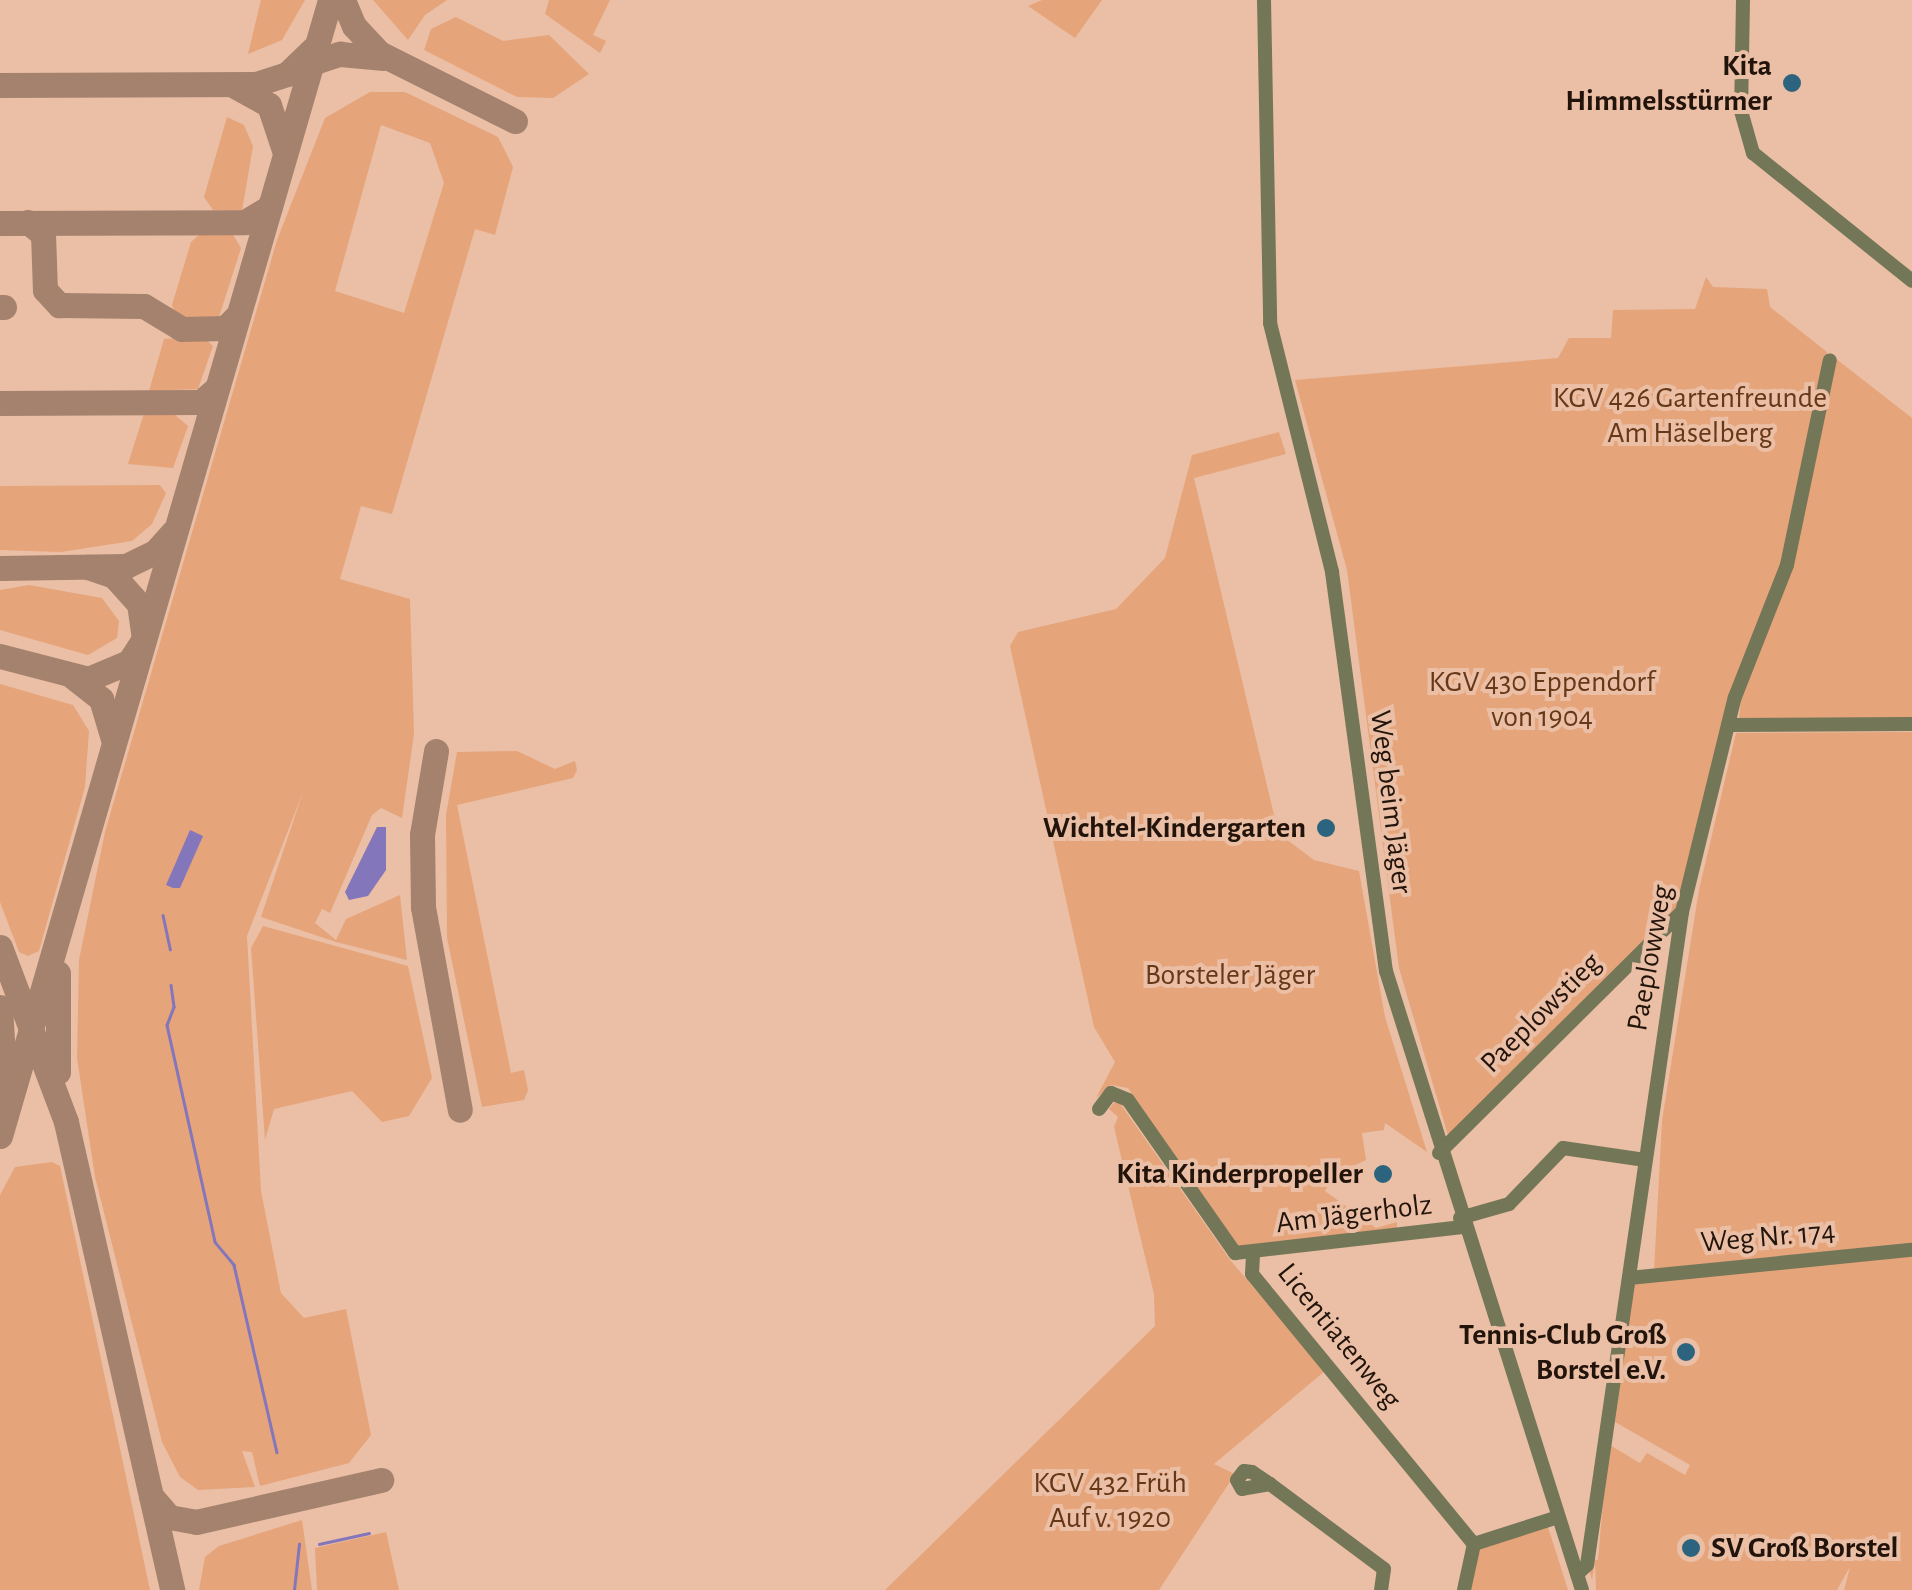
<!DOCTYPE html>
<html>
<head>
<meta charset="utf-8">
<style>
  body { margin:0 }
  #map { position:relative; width:1912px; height:1590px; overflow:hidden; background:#eabfa5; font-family:"Alegreya Sans",sans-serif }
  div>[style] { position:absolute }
  .green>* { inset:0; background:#e6a47b }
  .water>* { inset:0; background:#8476ba }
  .stream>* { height:2.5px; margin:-1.25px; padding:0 1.25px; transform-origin:1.25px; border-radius:1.25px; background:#8476ba }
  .taxiway>* { height:25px; margin:-12.5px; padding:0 12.5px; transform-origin:12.5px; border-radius:12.5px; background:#a4826e }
  .minor>* { height:14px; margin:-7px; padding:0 7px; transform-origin:7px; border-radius:7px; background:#737657 }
  .dots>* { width:28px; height:28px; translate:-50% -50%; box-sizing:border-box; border:5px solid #eabfa5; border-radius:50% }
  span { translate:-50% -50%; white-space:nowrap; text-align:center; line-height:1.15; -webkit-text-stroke:8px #eabfa5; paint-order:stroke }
  .poi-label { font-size:30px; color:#23140b; font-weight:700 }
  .right { translate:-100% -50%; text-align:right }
  .left { translate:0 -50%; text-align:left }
  .park-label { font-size:30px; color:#663818 }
  .street-label { font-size:30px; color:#23140b }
</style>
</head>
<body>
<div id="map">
  <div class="green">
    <div style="clip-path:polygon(261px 0,305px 0,282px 40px,248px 54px)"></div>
    <div style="clip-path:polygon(373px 0,447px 0,425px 15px,408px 40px)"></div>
    <div style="clip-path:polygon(549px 0,610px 0,593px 35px,606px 41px,600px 53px,545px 14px)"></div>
    <div style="clip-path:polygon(1042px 0,1102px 0,1075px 38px,1028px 6px)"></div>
    <div style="clip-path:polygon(456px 17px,503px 41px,549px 35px,589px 74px,553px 98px,517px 97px,424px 50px,431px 29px)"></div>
    <div style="clip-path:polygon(evenodd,370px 92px,405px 92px,498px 137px,513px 167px,495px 235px,475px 229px,392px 514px,361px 506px,340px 579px,410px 599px,414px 734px,402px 818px,381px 808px,372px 815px,330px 913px,322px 909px,315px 923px,336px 940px,346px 919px,400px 895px,407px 960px,336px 942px,261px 917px,303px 792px,247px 936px,261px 1191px,281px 1293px,304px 1318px,346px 1309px,371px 1435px,349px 1463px,260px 1486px,252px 1452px,242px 1451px,255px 1487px,198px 1490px,180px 1477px,162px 1442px,95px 1177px,77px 1058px,79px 960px,105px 832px,277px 240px,325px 118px,370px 92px,381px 125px,430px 143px,444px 183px,404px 313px,335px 291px,381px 125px)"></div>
    <div style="clip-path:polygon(227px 117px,244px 125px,253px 146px,242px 211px,213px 210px,204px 197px)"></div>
    <div style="clip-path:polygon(201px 233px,232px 233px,241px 248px,219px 317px,178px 320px,172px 305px,191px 242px)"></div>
    <div style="clip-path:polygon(1706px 277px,1713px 287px,1767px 289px,1770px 307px,1827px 352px,1784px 561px,1730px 695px,1677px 908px,1449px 1139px,1399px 968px,1347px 570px,1295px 380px,1558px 358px,1569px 338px,1611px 338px,1613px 310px,1695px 309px)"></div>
    <div style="clip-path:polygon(202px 336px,213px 346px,198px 389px,149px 391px,164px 339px)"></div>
    <div style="clip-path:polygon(1835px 358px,1912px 418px,1912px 718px,1739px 719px,1741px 698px,1783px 591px)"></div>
    <div style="clip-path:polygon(144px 413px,175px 415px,188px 426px,173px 468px,128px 464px)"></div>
    <div style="clip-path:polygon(1279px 432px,1286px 454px,1194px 478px,1274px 815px,1286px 839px,1314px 860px,1359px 871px,1385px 1017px,1427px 1152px,1385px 1123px,1384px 1130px,1362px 1133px,1366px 1160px,1333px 1176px,1325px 1191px,1376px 1228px,1397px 1222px,1397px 1231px,1238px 1253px,1128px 1088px,1111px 1085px,1096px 1098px,1115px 1062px,1094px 1027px,1010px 646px,1018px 632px,1116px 609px,1165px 558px,1192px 455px)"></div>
    <div style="clip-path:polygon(160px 485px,166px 493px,152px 524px,132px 541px,61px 552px,0 550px,0 486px)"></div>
    <div style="clip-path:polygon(29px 585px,102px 598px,119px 621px,117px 638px,88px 655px,0 630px,0 590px)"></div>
    <div style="clip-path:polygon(0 684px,73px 705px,89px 731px,85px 787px,39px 951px,28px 956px,19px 952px,0 902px)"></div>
    <div style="clip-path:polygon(1912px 732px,1912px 1245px,1654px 1271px,1662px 1121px,1699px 890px,1736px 733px)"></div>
    <div style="clip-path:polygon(517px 751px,555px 769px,575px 761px,577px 770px,573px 778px,457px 805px,511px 1073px,524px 1070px,528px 1090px,524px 1100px,482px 1107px,447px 938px,446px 815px,457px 752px)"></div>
    <div style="clip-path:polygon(263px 926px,408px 966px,432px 1078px,409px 1116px,382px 1122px,352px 1091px,274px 1109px,265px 1140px,251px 948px)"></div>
    <div style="clip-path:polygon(1117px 1099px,1231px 1261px,1325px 1371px,1214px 1464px,1235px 1474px,1159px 1590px,885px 1590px,1155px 1326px,1154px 1294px,1114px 1127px,1118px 1117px,1109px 1109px)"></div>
    <div style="clip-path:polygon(52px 1162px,60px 1166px,150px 1590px,0 1590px,0 1195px,15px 1167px)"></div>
    <div style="clip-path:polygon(1912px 1254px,1912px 1590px,1844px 1590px,1850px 1567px,1837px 1590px,1596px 1590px,1595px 1563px,1592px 1580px,1589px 1569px,1591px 1559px,1598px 1560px,1608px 1444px,1640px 1463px,1647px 1453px,1685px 1475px,1690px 1465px,1615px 1422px,1634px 1282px)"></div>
    <div style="clip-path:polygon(302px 1520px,312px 1590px,199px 1590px,205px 1557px,219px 1546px)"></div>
    <div style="clip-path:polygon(1548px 1527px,1568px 1590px,1471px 1590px,1478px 1548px)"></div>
    <div style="clip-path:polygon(386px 1532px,399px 1590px,317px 1590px,315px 1548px)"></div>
  </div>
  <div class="water">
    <div style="clip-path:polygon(377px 827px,386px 827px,386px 870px,368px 896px,349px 900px,345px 892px)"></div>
    <div style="clip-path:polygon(190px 830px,203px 836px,180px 888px,173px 888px,166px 885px)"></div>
  </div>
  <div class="stream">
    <div style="left:163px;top:915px;width:35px;rotate:78deg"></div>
    <div style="left:171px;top:985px;width:22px;rotate:82deg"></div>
    <div style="left:174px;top:1007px;width:19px;rotate:111deg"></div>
    <div style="left:167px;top:1025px;width:222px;rotate:77.5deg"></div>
    <div style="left:215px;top:1242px;width:30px;rotate:50deg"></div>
    <div style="left:234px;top:1265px;width:192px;rotate:77.1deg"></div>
    <div style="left:319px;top:1544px;width:51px;rotate:-12.4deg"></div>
    <div style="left:294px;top:1590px;width:46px;rotate:-83.8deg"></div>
  </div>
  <div class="taxiway">
    <div style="left:343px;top:0;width:28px;rotate:67deg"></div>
    <div style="left:354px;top:26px;width:37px;rotate:47deg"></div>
    <div style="left:379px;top:53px;width:152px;rotate:26.6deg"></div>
    <div style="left:302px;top:66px;width:40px;rotate:-18deg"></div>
    <div style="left:340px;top:54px;width:44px;rotate:5.2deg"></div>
    <div style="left:0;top:85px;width:256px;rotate:-0.2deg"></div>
    <div style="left:256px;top:84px;width:33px;rotate:-18deg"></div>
    <div style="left:287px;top:74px;width:36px;rotate:-44deg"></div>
    <div style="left:233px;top:85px;width:41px;rotate:29.1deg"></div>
    <div style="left:269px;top:105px;width:47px;rotate:71.6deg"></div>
    <div style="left:28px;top:222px;width:19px;rotate:39deg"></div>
    <div style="left:43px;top:234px;width:56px;rotate:88deg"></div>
    <div style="left:45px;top:290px;width:21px;rotate:47deg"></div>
    <div style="left:59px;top:305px;width:85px;rotate:0.7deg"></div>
    <div style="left:144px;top:306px;width:44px;rotate:31.2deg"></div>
    <div style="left:182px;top:329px;width:43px;rotate:-1.3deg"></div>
    <div style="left:225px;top:328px;width:18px;rotate:-45deg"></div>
    <div style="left:0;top:223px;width:245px;rotate:-0.2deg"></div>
    <div style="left:245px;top:222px;width:29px;rotate:-31deg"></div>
    <div style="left:0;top:307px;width:4px"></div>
    <div style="left:0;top:403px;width:201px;rotate:-0.3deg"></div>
    <div style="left:201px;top:402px;width:21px;rotate:-41deg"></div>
    <div style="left:0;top:568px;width:126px;rotate:-0.9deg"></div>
    <div style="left:126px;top:566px;width:32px;rotate:-26deg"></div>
    <div style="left:155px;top:552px;width:27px;rotate:-48deg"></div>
    <div style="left:0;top:656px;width:91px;rotate:14.6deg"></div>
    <div style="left:88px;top:679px;width:44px;rotate:-22.5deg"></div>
    <div style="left:129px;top:662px;width:27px;rotate:-57deg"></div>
    <div style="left:144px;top:639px;width:35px;rotate:-98deg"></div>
    <div style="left:139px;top:604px;width:38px;rotate:-132deg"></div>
    <div style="left:114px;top:576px;width:28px;rotate:-161deg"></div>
    <div style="left:73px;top:677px;width:36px;rotate:38deg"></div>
    <div style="left:101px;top:699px;width:42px;rotate:73.3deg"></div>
    <div style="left:436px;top:751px;width:85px;rotate:99.5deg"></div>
    <div style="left:422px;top:835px;width:72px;rotate:89.2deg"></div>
    <div style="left:423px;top:907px;width:206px;rotate:79.7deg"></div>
    <div style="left:0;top:947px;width:187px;rotate:69.3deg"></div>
    <div style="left:66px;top:1122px;width:480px;rotate:77.2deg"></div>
    <div style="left:58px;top:973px;width:99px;rotate:90deg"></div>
    <div style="left:0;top:1007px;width:82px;rotate:86.5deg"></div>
    <div style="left:0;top:1136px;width:1183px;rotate:-73.8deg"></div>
    <div style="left:151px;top:1496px;width:28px;rotate:49deg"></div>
    <div style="left:169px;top:1517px;width:27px;rotate:10deg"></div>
    <div style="left:196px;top:1522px;width:190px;rotate:-12.8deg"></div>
  </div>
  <div class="minor">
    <div style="left:1264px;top:0;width:323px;rotate:88.9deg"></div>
    <div style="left:1270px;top:323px;width:257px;rotate:76deg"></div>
    <div style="left:1332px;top:572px;width:403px;rotate:82.3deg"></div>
    <div style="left:1386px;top:971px;width:649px;rotate:72.43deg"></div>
    <div style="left:1743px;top:0;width:111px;rotate:91deg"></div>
    <div style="left:1741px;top:111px;width:44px;rotate:74.1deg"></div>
    <div style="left:1753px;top:153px;width:204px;rotate:38.8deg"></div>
    <div style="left:1728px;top:725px;width:184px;rotate:-0.3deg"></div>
    <div style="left:1099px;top:1109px;width:20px;rotate:-53deg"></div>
    <div style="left:1111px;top:1093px;width:18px;rotate:22deg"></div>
    <div style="left:1128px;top:1100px;width:187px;rotate:55deg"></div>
    <div style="left:1235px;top:1253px;width:229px;rotate:-6.5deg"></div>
    <div style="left:1439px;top:1153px;width:342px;rotate:-44.8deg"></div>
    <div style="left:1460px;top:1218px;width:51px;rotate:-15.9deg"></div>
    <div style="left:1509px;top:1204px;width:78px;rotate:-46deg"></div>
    <div style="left:1563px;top:1148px;width:83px;rotate:8.3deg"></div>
    <div style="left:1253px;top:1255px;width:19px;rotate:93deg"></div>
    <div style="left:1252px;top:1274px;width:350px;rotate:50.6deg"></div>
    <div style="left:1629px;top:1278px;width:284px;rotate:-5.7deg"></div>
    <div style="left:1244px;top:1471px;width:8px;rotate:7deg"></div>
    <div style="left:1252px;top:1472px;width:22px;rotate:34deg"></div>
    <div style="left:1270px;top:1484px;width:28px;rotate:170deg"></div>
    <div style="left:1242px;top:1489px;width:10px;rotate:-119deg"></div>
    <div style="left:1237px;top:1480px;width:11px;rotate:-52deg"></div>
    <div style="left:1270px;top:1484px;width:142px;rotate:36.7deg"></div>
    <div style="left:1384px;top:1569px;width:21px;rotate:98deg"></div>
    <div style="left:1577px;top:1574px;width:13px;rotate:-42deg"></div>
    <div style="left:1587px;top:1565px;width:660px;rotate:-81.72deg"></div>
    <div style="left:1682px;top:912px;width:221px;rotate:-76.2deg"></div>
    <div style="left:1735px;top:697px;width:142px;rotate:-68.5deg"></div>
    <div style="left:1787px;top:565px;width:209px;rotate:-78.2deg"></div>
    <div style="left:1464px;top:1590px;width:47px;rotate:-77.7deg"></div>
    <div style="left:1474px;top:1544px;width:88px;rotate:-17.8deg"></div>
  </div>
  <div class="dots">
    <div style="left:1792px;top:83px;background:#2c637e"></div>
    <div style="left:1326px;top:828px;background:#2c637e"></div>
    <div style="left:1383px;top:1174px;background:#2c637e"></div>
    <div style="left:1686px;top:1352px;background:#2c637e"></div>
    <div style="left:1691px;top:1548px;background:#2c637e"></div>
  </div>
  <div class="poi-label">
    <span class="right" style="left:1772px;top:83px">Kita<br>Himmelsstürmer</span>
    <span class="right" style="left:1306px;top:828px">Wichtel-Kindergarten</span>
    <span class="right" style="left:1363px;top:1174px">Kita Kinderpropeller</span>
    <span class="right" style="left:1666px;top:1352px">Tennis-Club Groß<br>Borstel e.V.</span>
    <span class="left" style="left:1711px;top:1548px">SV Groß Borstel</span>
  </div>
  <div class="park-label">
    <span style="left:1690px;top:415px">KGV 426 Gartenfreunde<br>Am Häselberg</span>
    <span style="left:1542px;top:699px">KGV 430 Eppendorf<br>von 1904</span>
    <span style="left:1230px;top:975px">Borsteler Jäger</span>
    <span style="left:1110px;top:1500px">KGV 432 Früh<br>Auf v. 1920</span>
  </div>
  <div class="street-label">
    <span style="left:1391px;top:802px;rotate:83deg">Weg beim Jäger</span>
    <span style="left:1650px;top:958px;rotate:-80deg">Paeplowweg</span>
    <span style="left:1541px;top:1013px;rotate:-45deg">Paeplowstieg</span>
    <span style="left:1354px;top:1214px;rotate:-7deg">Am Jägerholz</span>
    <span style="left:1768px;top:1237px;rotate:-5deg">Weg Nr. 174</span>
    <span style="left:1339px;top:1336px;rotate:51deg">Licentiatenweg</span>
  </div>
</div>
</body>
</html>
